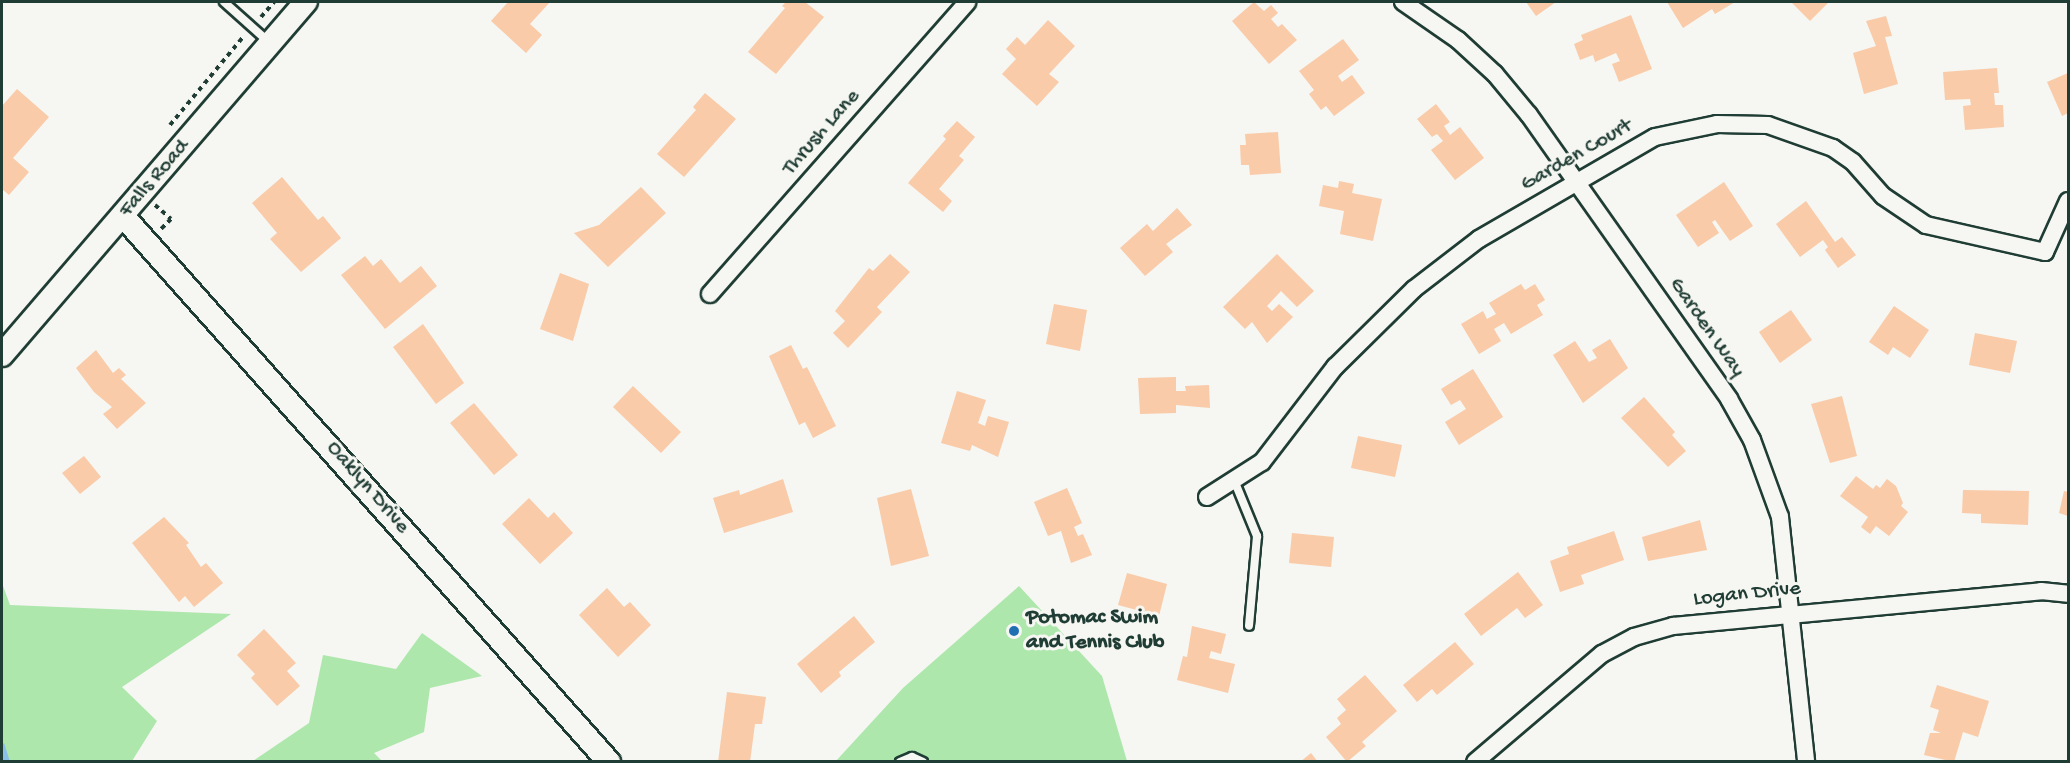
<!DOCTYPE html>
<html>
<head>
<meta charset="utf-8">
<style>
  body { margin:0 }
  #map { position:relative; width:2070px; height:763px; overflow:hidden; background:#f6f6f2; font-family:"Gochi Hand",sans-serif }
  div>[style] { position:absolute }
  .green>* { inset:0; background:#ade7ac }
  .stream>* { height:6px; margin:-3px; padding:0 3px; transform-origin:3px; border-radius:3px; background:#8bc0e9 }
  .building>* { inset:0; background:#f9cba8 }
  .path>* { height:4px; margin-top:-2px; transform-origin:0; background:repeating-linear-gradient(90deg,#1f3d34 0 4.5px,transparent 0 9px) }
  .roads { filter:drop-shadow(2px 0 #1f3d34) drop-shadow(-2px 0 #1f3d34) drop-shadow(0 2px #1f3d34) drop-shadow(0 -2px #1f3d34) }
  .lane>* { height:8px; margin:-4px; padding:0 4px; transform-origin:4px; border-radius:4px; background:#f6f6f2 }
  .street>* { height:16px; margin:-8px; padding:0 8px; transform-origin:8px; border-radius:8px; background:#f6f6f2 }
  .secondary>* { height:22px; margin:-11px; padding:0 11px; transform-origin:11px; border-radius:11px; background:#f6f6f2 }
  .dots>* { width:16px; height:16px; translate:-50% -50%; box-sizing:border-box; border:3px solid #f6f6f2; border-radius:50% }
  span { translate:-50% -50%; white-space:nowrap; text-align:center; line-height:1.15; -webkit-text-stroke:6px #f6f6f2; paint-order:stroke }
  .street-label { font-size:22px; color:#1f3d34 }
  .poi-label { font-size:22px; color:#1f3d34; font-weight:700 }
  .left { translate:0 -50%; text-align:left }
  .frame { position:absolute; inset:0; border:3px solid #1f3d34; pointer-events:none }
</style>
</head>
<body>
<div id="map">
  <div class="green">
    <div style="clip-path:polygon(2px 583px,10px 605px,231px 614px,122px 687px,157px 721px,132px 761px,2px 761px)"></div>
    <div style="clip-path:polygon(1019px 586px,1102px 676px,1127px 761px,835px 762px,903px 688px)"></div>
    <div style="clip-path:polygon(422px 633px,482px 676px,430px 688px,424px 732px,374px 753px,382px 761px,253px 761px,309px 723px,323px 655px,396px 669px)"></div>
  </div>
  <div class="stream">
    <div style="left:2px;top:746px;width:17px;rotate:73deg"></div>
  </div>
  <div class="building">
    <div style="clip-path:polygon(508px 2px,550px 2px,530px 24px,542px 35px,526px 53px,491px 21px)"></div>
    <div style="clip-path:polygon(786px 2px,805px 2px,824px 17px,776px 74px,748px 52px,785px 8px,782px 6px)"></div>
    <div style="clip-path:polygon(1254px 2px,1264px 11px,1271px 5px,1278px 13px,1271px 19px,1278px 27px,1282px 24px,1297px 40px,1269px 64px,1232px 21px)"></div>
    <div style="clip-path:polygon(1526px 2px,1556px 2px,1536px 16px)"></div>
    <div style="clip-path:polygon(1667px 2px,1735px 2px,1715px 14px,1712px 9px,1683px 28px)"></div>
    <div style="clip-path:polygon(1791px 2px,1829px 2px,1810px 21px)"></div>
    <div style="clip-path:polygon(1631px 15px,1652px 69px,1619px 82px,1612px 64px,1620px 61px,1616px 53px,1595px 62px,1593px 55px,1580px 60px,1574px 44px,1583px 40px,1581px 35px)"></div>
    <div style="clip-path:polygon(1886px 16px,1892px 36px,1885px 37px,1898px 84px,1864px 94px,1853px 53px,1876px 46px,1866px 21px)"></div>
    <div style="clip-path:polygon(1048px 20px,1075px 46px,1049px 74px,1059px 82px,1037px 106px,1002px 74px,1016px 59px,1006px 49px,1017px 37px,1025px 45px)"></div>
    <div style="clip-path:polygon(1343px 39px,1359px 60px,1338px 76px,1342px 82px,1352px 75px,1365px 93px,1334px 116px,1326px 106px,1321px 110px,1309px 94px,1314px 90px,1299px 71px)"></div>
    <div style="clip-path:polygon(1997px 68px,1999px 93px,1994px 93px,1995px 105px,2003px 105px,2004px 127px,1965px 130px,1963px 106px,1971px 105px,1970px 99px,1945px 100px,1943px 72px)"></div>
    <div style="clip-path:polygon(2068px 73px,2068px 113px,2062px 116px,2047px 82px)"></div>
    <div style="clip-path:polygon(17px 89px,49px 117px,13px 158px,29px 172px,9px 195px,2px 189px,2px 106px)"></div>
    <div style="clip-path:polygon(705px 93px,736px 119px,684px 177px,657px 154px,696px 110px,693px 107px)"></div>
    <div style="clip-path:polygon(1436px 104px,1450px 122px,1444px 126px,1450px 135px,1460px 127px,1484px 158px,1455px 180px,1431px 150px,1443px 141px,1437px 134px,1432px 137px,1417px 119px)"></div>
    <div style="clip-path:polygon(957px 121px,975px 137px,959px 156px,964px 160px,939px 189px,952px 201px,943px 212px,908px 183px,946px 139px,943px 136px)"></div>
    <div style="clip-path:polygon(1278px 132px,1281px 173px,1250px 175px,1249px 165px,1241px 165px,1240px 145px,1246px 145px,1245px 134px)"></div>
    <div style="clip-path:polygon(282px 177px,318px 220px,323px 216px,341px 238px,301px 272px,270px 239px,277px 233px,252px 203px)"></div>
    <div style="clip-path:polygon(1339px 181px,1354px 184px,1352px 193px,1382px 199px,1373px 241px,1340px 234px,1344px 211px,1319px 206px,1323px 185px,1338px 188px)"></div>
    <div style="clip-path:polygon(1724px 182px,1753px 226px,1730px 241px,1715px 220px,1712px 222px,1719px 233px,1698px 247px,1676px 215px)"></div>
    <div style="clip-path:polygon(641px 187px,666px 213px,608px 267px,574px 233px,599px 225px)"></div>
    <div style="clip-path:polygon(1806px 201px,1835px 242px,1842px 237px,1856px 255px,1838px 268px,1825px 250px,1828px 247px,1823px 240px,1800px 257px,1776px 224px)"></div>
    <div style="clip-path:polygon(1177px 208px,1192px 225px,1166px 244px,1173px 252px,1145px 276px,1120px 248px,1147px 224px,1153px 231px)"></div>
    <div style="clip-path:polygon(890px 254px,910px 272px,877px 307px,882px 312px,848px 348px,833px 333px,845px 321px,835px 311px,869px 268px,873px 271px)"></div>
    <div style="clip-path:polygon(1277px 254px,1314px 291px,1297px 307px,1281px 291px,1267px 306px,1272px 311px,1279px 304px,1293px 317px,1267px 343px,1252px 322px,1245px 329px,1223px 307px)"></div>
    <div style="clip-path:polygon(365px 256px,373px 266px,381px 259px,400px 283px,421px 266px,437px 286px,385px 329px,341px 275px)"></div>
    <div style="clip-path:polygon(560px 273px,589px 284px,573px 341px,540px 329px)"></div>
    <div style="clip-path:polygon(1521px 284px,1525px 290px,1535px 284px,1545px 300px,1537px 305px,1543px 315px,1511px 334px,1504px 323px,1494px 329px,1501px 341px,1479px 354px,1461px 324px,1483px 311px,1487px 319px,1496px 314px,1489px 303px)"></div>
    <div style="clip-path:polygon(1054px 304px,1087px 310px,1080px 351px,1046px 344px)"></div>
    <div style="clip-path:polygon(1894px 306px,1929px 330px,1910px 358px,1893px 347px,1888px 355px,1869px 342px)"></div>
    <div style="clip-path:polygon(1791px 310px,1812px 340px,1780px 363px,1759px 332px)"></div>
    <div style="clip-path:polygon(423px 324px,464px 383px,436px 404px,393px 347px)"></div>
    <div style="clip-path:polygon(1975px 333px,2017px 341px,2010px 373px,1969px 365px)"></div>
    <div style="clip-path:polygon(1610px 339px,1628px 368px,1583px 403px,1553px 355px,1575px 341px,1589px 362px,1597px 358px,1592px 350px)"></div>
    <div style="clip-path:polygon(791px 345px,803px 369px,807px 367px,836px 426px,813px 438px,805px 422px,799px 425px,769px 356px)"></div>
    <div style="clip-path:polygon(96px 350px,113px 373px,119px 368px,126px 375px,121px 379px,146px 403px,117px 429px,103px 414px,112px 407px,94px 392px,76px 368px)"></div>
    <div style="clip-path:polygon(1473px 369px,1503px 417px,1459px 445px,1445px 422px,1466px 409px,1460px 400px,1451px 405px,1441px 389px)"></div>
    <div style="clip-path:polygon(1176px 377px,1176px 391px,1186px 391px,1185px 386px,1209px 385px,1210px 408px,1176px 405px,1176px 413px,1140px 414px,1138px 378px)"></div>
    <div style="clip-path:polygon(633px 386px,681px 432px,661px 453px,613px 407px)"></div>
    <div style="clip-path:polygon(957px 391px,986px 400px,978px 423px,985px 426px,988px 416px,1009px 422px,998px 457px,972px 445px,970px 451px,941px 443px)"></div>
    <div style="clip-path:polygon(1842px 396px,1857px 456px,1830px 463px,1811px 404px)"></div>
    <div style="clip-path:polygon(1644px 397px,1675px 432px,1672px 435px,1686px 451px,1668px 467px,1621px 418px)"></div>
    <div style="clip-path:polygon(474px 403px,518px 455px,494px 475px,450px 423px)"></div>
    <div style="clip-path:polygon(1358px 436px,1402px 445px,1395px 477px,1351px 468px)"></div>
    <div style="clip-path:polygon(84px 456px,101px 477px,80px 494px,62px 473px)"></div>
    <div style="clip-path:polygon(1856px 476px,1873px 489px,1876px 485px,1880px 488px,1887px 479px,1896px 486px,1903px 503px,1901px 506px,1908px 512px,1889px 536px,1876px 526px,1870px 534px,1861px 527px,1868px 517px,1840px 496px)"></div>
    <div style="clip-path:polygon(783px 479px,793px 512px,724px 533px,713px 498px,739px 490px,740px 495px)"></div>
    <div style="clip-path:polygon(1067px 488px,1082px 523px,1074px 527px,1078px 536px,1083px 534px,1092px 555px,1071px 563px,1061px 531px,1048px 536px,1034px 502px)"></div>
    <div style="clip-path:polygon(911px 489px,929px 556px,891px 566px,877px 498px)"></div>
    <div style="clip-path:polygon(1963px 490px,2029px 491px,2028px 525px,1981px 523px,1981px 514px,1962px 513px)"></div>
    <div style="clip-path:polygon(2064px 491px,2068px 492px,2068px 516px,2059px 513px)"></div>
    <div style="clip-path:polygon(529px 498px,548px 518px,554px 512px,573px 533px,540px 564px,502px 524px)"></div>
    <div style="clip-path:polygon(164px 517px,189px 543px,186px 545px,201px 567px,206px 563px,223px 583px,194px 607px,185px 596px,179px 602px,132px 543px)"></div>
    <div style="clip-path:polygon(1700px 520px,1707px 550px,1648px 561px,1642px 537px)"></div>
    <div style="clip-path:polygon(1614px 531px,1624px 560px,1581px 575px,1584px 584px,1560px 592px,1550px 561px,1569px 554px,1567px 547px)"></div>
    <div style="clip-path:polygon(1292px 533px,1334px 537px,1331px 567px,1289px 563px)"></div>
    <div style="clip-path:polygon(1518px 572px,1543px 605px,1525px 618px,1517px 608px,1481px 636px,1464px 614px)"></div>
    <div style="clip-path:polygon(1127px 573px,1167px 584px,1159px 616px,1118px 605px)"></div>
    <div style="clip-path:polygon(607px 588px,624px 607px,630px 602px,651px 625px,618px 657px,579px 615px)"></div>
    <div style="clip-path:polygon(854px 616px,875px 642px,839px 672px,841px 676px,821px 693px,797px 664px)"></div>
    <div style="clip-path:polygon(1192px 626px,1226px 634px,1221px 654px,1211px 651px,1209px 658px,1235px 664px,1228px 693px,1177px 680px,1183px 656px,1187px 657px)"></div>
    <div style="clip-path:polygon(264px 629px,296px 663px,287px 671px,300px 686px,277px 706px,251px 678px,255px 674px,237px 655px)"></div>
    <div style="clip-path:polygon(1455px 642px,1474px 664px,1437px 695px,1432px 689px,1417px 702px,1403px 685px)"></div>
    <div style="clip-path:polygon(1365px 675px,1397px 711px,1362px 742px,1366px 746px,1347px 762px,1326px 737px,1341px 724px,1337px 718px,1346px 710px,1337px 699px)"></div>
    <div style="clip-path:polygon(1937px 685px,1989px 701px,1978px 737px,1963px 732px,1954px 762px,1924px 755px,1930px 733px,1941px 733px,1933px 730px,1939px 710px,1930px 707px)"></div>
    <div style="clip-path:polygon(727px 692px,766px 697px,762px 724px,755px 724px,750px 762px,718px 762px)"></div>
    <div style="clip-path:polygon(1311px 753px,1318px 762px,1300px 762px)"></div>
  </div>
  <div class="path">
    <div style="left:261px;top:17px;width:20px;rotate:-49deg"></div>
    <div style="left:170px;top:125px;width:116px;rotate:-50.3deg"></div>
    <div style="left:155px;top:205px;width:21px;rotate:41deg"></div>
    <div style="left:171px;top:219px;width:14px;rotate:135deg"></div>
  </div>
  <div class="roads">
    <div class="lane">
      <div style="left:224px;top:2px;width:62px;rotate:41.7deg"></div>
      <div style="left:1234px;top:480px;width:61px;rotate:67.7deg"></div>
      <div style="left:1257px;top:536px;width:90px;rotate:95.1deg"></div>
      <div style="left:900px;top:762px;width:13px;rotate:-23deg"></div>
      <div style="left:912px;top:757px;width:12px;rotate:24deg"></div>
    </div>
    <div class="street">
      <div style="left:1403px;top:2px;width:67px;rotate:34.6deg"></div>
      <div style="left:1458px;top:40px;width:50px;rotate:42.6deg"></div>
      <div style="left:1495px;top:74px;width:53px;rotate:50.3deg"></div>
      <div style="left:1529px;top:115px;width:347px;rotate:54.8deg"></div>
      <div style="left:1729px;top:399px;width:47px;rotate:60.7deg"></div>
      <div style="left:1752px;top:440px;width:82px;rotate:70deg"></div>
      <div style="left:1780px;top:517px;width:246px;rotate:83.9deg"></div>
      <div style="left:710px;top:294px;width:389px;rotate:-48.6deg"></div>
      <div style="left:1207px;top:497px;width:65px;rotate:-32.5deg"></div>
      <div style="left:1262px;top:462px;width:120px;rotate:-52.5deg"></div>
      <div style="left:1335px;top:367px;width:111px;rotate:-44.6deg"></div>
      <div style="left:1414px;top:289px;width:82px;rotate:-37.6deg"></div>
      <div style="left:1479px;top:239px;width:203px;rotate:-30.1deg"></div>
      <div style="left:1655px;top:137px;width:63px;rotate:-11.8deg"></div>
      <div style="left:1717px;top:124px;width:51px;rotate:1.1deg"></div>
      <div style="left:1768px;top:125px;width:69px;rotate:19.5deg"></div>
      <div style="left:1833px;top:148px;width:24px;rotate:35deg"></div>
      <div style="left:1853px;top:162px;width:45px;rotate:48.6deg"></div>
      <div style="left:1883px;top:196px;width:52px;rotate:34deg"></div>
      <div style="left:1926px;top:225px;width:122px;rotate:12.8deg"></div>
      <div style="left:2045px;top:252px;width:56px;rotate:-65.7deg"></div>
      <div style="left:1475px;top:762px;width:167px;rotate:-40.4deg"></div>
      <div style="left:1602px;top:654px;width:36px;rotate:-28deg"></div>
      <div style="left:1634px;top:637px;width:41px;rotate:-15.8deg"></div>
      <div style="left:1673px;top:626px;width:370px;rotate:-5.4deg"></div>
      <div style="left:2041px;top:591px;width:27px;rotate:6deg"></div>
    </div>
    <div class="secondary">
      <div style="left:123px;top:216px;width:731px;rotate:48.33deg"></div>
      <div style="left:2px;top:355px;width:466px;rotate:-49.3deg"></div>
    </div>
  </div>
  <div class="dots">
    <div style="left:1014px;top:631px;background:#1f6fb2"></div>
  </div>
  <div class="street-label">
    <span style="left:822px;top:133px;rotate:-49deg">Thrush Lane</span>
    <span style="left:1577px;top:156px;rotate:-30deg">Garden Court</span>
    <span style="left:155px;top:179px;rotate:-49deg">Falls Road</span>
    <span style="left:1706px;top:328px;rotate:55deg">Garden Way</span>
    <span style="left:367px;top:488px;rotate:49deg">Oaklyn Drive</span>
    <span style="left:1747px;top:595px;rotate:-6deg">Logan Drive</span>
  </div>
  <div class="poi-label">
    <span class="left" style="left:1026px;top:631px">Potomac Swim<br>and Tennis Club</span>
  </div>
  <div class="frame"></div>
</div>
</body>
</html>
